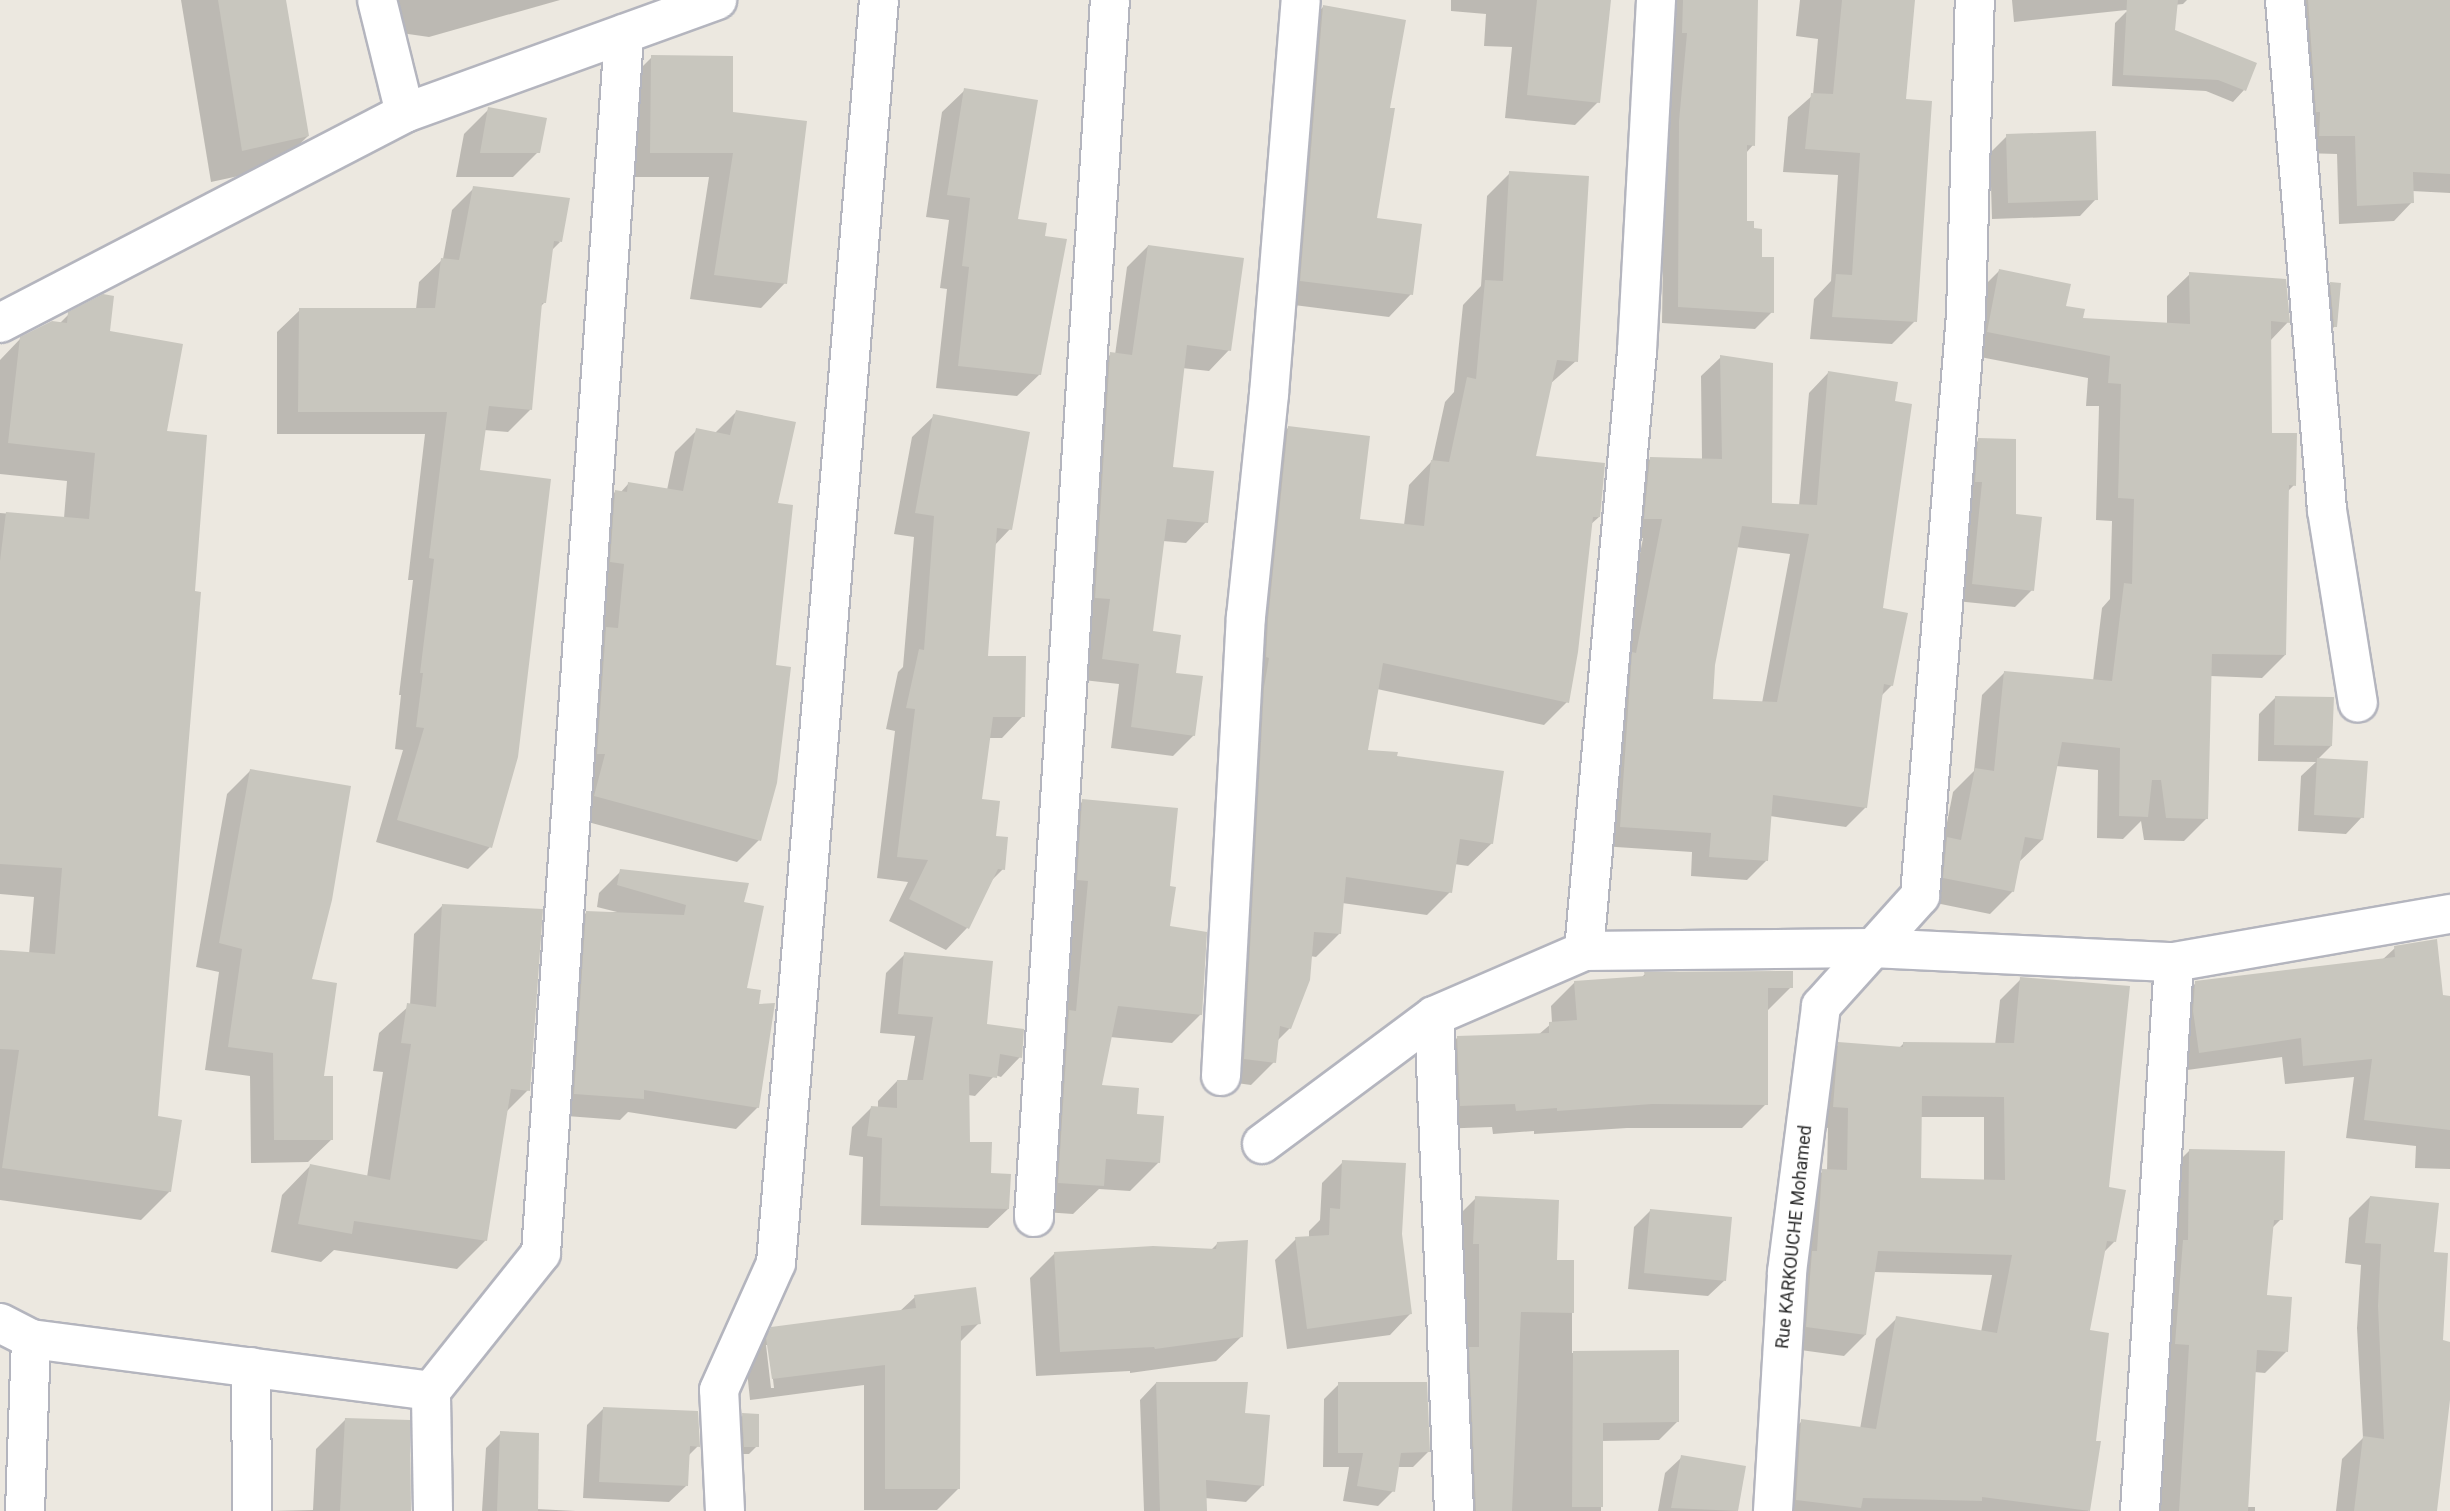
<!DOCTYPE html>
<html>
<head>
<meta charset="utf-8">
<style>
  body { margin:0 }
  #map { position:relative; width:2450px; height:1511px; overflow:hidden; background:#ece8e0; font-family:Roboto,sans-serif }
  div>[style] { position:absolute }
  .shadow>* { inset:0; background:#0003 }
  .building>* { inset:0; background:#c8c6be }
  .roads { filter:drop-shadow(2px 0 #b4b5be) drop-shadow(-2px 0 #b4b5be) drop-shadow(0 2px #b4b5be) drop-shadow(0 -2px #b4b5be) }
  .minor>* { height:38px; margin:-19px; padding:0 19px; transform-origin:19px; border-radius:19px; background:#fff }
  span { translate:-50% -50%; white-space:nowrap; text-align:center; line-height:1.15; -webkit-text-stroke:6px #fff; paint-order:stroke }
  .street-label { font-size:18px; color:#2c2c2c }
</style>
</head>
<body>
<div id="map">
  <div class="shadow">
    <div style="clip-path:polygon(181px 0,284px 0,308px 136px,275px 168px,211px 182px)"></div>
    <div style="clip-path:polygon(378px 0,560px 0,429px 37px,401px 33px)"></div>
    <div style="clip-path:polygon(1451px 0,1609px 0,1598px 102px,1575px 125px,1505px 118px,1512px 47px,1484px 46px,1486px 14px,1451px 11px)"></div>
    <div style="clip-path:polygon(1667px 0,1756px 0,1753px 145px,1746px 153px,1746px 223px,1760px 259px,1772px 312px,1755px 329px,1662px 323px)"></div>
    <div style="clip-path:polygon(1800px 0,1913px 0,1904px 101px,1915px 321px,1892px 344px,1810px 339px,1814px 299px,1831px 281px,1838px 175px,1783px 172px,1788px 117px,1813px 95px,1818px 39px,1796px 36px)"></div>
    <div style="clip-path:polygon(2012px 0,2187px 0,2183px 4px,2014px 22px)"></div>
    <div style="clip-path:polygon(2291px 0,2450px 0,2450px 193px,2412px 191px,2412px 202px,2394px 221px,2339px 224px,2337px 154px,2302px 153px)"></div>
    <div style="clip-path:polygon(1323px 7px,1388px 109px,1375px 219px,1411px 294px,1389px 317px,1278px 303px,1301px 30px)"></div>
    <div style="clip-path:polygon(2126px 12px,2254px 64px,2244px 90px,2233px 102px,2206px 91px,2112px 86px,2115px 23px)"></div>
    <div style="clip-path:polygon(652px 57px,731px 113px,785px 283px,761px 308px,690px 299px,709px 177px,626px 177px,627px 82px)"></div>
    <div style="clip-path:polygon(965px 90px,1016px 220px,1040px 374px,1017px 396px,936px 388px,947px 289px,940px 288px,949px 220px,926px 217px,942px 112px)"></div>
    <div style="clip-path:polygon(489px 109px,538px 152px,513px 177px,456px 177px,464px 134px)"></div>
    <div style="clip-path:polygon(2007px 136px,2096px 199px,2080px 216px,1992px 219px,1990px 153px)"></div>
    <div style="clip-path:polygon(1510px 173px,1576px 361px,1550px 384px,1534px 458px,1599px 517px,1590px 525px,1567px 702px,1544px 725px,1377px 689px,1366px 752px,1396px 758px,1492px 843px,1468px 866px,1454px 864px,1450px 892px,1427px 915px,1342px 903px,1340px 933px,1316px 957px,1310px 956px,1290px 1028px,1277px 1041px,1274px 1062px,1251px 1085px,1222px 1081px,1265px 451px,1288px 428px,1358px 521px,1404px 525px,1409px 485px,1432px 461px,1445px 402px,1454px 392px,1463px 305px,1481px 286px,1487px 196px)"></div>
    <div style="clip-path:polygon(474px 188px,560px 242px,551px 251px,545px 302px,540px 307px,530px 410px,508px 432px,484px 430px,478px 472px,490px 847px,468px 869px,376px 842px,403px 750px,395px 749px,401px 695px,399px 695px,413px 580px,408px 580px,425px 434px,277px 434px,277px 332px,300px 310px,416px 309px,419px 282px,443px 259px,452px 210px)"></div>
    <div style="clip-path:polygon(1148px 246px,1229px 350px,1209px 371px,1182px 368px,1171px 469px,1206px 522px,1186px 543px,1163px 541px,1152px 633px,1174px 675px,1194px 735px,1173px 756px,1111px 748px,1119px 684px,1083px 680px,1090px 375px,1111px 354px,1115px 355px,1127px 267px)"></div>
    <div style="clip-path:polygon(1999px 271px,2081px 320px,2167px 325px,2167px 296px,2190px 274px,2288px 322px,2270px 341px,2270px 435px,2294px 485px,2287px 492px,2285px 655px,2262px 678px,2210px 676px,2207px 818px,2184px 841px,2144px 840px,2141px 821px,2123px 839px,2097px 838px,2098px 770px,2056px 766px,2042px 840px,2019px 862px,2013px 891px,1990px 914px,1921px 900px,1943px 843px,1953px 792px,1974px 771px,1982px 695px,2005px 672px,2093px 681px,2102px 608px,2110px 599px,2112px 521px,2096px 520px,2099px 406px,2086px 406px,2088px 378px,1965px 354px,1976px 294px)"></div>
    <div style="clip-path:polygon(2331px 284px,2335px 326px,2327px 334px,2323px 292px)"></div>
    <div style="clip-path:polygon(69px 314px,108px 332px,165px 433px,156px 1118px,170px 1191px,141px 1220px,0 1200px,0 952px,29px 954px,34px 897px,0 894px,0 513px,64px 518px,67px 481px,0 474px,0 360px,21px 338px,59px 324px)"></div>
    <div style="clip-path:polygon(evenodd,1721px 357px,1770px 505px,1799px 506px,1809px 393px,1828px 373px,1893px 403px,1881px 609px,1892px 685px,1881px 696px,1866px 807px,1846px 827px,1770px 816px,1767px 860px,1747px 880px,1691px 876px,1692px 852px,1601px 846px,1618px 669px,1643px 538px,1625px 538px,1631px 479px,1650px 459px,1702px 460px,1701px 376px,1721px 357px,1736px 547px,1790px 554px,1762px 703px,1711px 700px,1714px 665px,1736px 547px)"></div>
    <div style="clip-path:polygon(736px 412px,776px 505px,774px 666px,759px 840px,737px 862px,573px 818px,594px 514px,615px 492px,620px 493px,629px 483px,667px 490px,675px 452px,697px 430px,714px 434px)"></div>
    <div style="clip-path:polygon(934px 416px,1010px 529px,994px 546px,986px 657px,1023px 716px,1002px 738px,988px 738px,981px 800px,1003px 869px,989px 883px,967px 928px,946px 950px,889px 921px,908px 882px,877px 878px,895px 731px,886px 729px,898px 672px,903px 667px,914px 537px,894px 534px,912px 437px)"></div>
    <div style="clip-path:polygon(1979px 440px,2014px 516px,2032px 590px,2015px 607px,1956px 601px,1962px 457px)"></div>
    <div style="clip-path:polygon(2276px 697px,2331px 746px,2317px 760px,2366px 763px,2362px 817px,2346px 834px,2298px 831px,2301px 776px,2316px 762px,2258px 761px,2259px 714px)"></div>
    <div style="clip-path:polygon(250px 771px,310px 981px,332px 1139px,308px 1162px,251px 1163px,250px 1076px,205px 1070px,219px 972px,196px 967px,227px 794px)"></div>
    <div style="clip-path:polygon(1083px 801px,1169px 888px,1168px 928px,1201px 1014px,1172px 1043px,1110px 1037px,1100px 1087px,1136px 1116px,1159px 1162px,1130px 1191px,1099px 1189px,1073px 1214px,1030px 1211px,1054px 830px)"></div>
    <div style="clip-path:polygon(621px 871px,742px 903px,745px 990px,758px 1107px,736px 1129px,628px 1112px,620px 1120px,553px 1115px,565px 934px,587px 912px,617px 912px,597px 907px,599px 893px)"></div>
    <div style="clip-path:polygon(443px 905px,528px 1090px,505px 1113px,486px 1240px,457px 1269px,334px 1250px,321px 1262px,271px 1252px,282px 1195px,310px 1166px,367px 1177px,383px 1072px,373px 1071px,379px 1033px,410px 1005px,414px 934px)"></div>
    <div style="clip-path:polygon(2395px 948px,2441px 997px,2450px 998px,2450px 1169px,2415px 1168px,2416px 1146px,2346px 1138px,2354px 1077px,2285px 1084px,2282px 1057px,2180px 1071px,2176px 1002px,2196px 983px,2382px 960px)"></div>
    <div style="clip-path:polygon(905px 954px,1020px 1057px,1001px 1077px,995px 1075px,975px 1096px,968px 1095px,968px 1143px,1008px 1209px,988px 1228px,861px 1225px,863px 1157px,849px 1155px,852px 1127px,872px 1107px,878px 1108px,878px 1101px,897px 1081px,907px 1081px,915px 1036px,880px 1033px,886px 973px)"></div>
    <div style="clip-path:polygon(1645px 974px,1791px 987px,1766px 1012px,1766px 1104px,1742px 1128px,1627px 1128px,1534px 1134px,1534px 1131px,1493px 1134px,1492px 1127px,1436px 1129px,1433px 1062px,1457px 1038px,1538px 1035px,1552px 1023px,1551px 1006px,1575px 982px,1641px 978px)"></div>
    <div style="clip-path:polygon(evenodd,2021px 979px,2107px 1188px,2115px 1241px,2103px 1253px,2088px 1332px,2094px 1442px,2099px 1443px,2088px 1511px,1776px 1511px,1781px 1442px,1802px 1421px,1860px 1429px,1876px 1339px,1897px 1318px,1981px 1332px,1992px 1275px,1874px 1272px,1865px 1335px,1844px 1356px,1786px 1348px,1802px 1192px,1823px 1171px,1827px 1171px,1828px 1128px,1813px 1127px,1818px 1065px,1839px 1044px,1899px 1048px,1904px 1043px,1995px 1045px,2000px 1000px,2021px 979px,1920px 1117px,1984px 1117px,1984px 1181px,1919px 1180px,1920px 1117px)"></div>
    <div style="clip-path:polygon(2190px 1150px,2281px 1219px,2271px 1229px,2265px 1297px,2286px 1352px,2265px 1373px,2254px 1372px,2246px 1507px,2255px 1507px,2255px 1511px,2159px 1511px,2168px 1366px,2155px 1365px,2169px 1171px)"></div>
    <div style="clip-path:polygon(1343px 1162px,1400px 1234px,1410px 1314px,1390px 1335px,1287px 1349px,1275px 1260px,1296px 1239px,1309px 1238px,1309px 1231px,1320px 1220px,1322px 1183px)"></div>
    <div style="clip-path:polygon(2370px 1197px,2432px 1254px,2441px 1342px,2450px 1344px,2450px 1392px,2435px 1511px,2336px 1511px,2342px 1459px,2363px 1438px,2357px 1328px,2361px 1265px,2345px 1263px,2349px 1218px)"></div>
    <div style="clip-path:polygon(1476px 1198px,1555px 1261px,1572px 1261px,1572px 1353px,1677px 1352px,1677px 1422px,1659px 1440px,1601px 1441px,1601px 1511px,1458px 1511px,1458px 1216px)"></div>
    <div style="clip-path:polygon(1650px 1211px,1725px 1280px,1708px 1296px,1628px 1289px,1634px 1227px)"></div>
    <div style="clip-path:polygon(1217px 1244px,1241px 1337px,1216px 1361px,1130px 1373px,1130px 1371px,1036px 1376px,1030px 1278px,1055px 1253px,1210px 1251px)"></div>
    <div style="clip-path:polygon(evenodd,915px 1297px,979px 1323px,959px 1343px,959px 1488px,937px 1510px,864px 1510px,864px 1385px,750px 1400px,746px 1361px,750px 1350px,772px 1329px,899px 1312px,915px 1297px,766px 1345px,769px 1345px,774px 1388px,771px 1388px,766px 1345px)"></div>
    <div style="clip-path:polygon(1156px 1383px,1243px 1414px,1263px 1485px,1246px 1502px,1205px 1498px,1205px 1511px,1144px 1511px,1140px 1400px)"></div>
    <div style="clip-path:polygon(1339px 1384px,1428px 1452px,1413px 1467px,1397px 1467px,1393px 1491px,1378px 1506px,1343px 1501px,1349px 1467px,1323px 1467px,1324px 1399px)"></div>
    <div style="clip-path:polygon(604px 1408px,698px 1446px,688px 1456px,686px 1486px,669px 1502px,583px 1498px,587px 1425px)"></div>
    <div style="clip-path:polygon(743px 1415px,757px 1446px,749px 1454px,736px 1454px,735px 1423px)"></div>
    <div style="clip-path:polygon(345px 1420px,409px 1511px,272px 1511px,313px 1510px,316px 1449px)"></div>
    <div style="clip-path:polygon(501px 1433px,536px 1509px,576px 1511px,482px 1511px,486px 1448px)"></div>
    <div style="clip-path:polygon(1682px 1457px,1744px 1468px,1736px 1511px,1658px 1511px,1665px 1473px)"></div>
  </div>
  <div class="building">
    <div style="clip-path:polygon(218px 0,286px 0,309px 136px,242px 151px)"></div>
    <div style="clip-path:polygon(1537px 0,1611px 0,1600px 103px,1527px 95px)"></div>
    <div style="clip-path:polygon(1683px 0,1758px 0,1755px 146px,1747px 145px,1747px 221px,1754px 221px,1754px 228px,1762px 229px,1762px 257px,1774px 257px,1774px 313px,1678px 307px,1679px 121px,1687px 33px,1682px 33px)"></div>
    <div style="clip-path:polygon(1842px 0,1915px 0,1906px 99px,1932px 101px,1917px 322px,1832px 317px,1836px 274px,1852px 275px,1860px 153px,1805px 149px,1811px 93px,1833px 94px)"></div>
    <div style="clip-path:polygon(2127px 0,2178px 0,2175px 30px,2257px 63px,2246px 91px,2218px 80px,2123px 75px)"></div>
    <div style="clip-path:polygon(2308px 0,2450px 0,2450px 174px,2413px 172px,2414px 203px,2357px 206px,2355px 136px,2319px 136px,2320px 112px,2316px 112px)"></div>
    <div style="clip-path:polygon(1323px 5px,1406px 20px,1390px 108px,1395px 108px,1377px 218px,1422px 224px,1413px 295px,1300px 281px)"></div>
    <div style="clip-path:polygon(651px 55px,733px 56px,733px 112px,807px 121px,787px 284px,714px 275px,733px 153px,650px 153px)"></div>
    <div style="clip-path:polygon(964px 88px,1038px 100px,1018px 219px,1047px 223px,1045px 236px,1067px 239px,1041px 375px,958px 366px,969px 267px,962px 266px,970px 198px,947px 195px)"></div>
    <div style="clip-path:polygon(488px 107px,547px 118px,540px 153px,480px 153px)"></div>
    <div style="clip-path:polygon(2096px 131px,2098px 200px,2008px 203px,2006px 134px)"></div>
    <div style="clip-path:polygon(1509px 171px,1589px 176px,1578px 362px,1557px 360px,1536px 456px,1605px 463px,1600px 517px,1593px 517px,1578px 652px,1569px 703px,1383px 663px,1368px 750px,1398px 752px,1397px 756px,1504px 771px,1493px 844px,1460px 839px,1452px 893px,1346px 877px,1341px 934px,1314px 932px,1310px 980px,1291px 1029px,1280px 1026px,1276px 1063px,1244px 1059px,1264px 687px,1269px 658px,1266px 657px,1268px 619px,1288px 426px,1370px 436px,1360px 519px,1424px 526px,1431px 460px,1449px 462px,1467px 377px,1476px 379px,1485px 280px,1503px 281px)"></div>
    <div style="clip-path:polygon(473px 186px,570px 198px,562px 242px,554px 241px,546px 303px,542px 303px,532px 410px,489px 406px,480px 470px,551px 479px,518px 757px,492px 848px,397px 820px,424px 728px,416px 727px,423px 673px,420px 673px,434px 559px,429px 558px,447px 412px,298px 412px,299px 308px,435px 308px,441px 258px,459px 260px)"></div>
    <div style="clip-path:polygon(1148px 245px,1244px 258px,1231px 351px,1187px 345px,1173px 467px,1214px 471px,1208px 523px,1167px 519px,1153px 631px,1181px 635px,1176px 673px,1203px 676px,1195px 736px,1131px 727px,1139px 664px,1102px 659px,1110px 599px,1095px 598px,1110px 352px,1132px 355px)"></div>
    <div style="clip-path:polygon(1999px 269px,2071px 284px,2066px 306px,2085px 309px,2083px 318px,2190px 324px,2189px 272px,2286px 279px,2290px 323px,2271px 321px,2272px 433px,2297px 433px,2296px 486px,2289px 485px,2286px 655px,2212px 654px,2208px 819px,2166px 818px,2161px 780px,2152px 780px,2148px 817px,2119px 816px,2120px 748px,2062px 742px,2043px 840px,2025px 837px,2014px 892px,1943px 878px,1947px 837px,1961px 840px,1975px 768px,1994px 771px,2004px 671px,2112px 681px,2124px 583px,2132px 584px,2134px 499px,2118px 498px,2121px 384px,2108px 383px,2110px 356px,1987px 332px)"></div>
    <div style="clip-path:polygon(2330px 282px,2341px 283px,2337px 327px,2334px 327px)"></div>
    <div style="clip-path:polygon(103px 294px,114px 296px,110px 331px,183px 344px,167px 431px,207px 435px,195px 591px,201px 592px,158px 1116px,182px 1120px,171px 1192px,2px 1168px,19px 1050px,0 1049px,0 950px,55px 954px,62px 868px,0 864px,0 561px,6px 512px,89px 519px,95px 453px,8px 443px,20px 337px,52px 321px,67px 323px,68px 312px)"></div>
    <div style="clip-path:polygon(evenodd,1720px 355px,1773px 363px,1772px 503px,1817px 505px,1828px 371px,1898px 382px,1895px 401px,1912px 404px,1883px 608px,1908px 613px,1893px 686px,1884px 684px,1867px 808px,1773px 795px,1768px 861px,1709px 857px,1711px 833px,1620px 827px,1632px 652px,1636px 653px,1662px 519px,1644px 519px,1650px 457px,1722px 459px,1720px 355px,1742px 526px,1809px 534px,1777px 702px,1713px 699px,1715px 665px,1742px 526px)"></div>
    <div style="clip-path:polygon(736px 410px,796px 422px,778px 503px,793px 505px,776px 665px,791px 667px,777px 783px,761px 841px,594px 796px,605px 754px,597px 754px,606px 627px,618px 628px,624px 564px,610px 562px,615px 490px,627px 492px,628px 482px,683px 491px,696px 428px,730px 435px)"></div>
    <div style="clip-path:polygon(933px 414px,1030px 432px,1012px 530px,997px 528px,988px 656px,1026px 656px,1025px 717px,993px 717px,982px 799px,1000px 801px,996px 836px,1008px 837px,1005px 870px,998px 869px,969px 929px,909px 899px,928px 860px,897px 857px,915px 709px,906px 708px,919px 649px,924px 650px,934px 516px,915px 513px)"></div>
    <div style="clip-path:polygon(1978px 438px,2016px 439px,2016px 514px,2042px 517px,2034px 591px,1972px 584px,1982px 482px,1975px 482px)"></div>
    <div style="clip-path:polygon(2275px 696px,2334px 697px,2332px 746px,2274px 745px)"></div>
    <div style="clip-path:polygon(2317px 758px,2368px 761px,2364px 818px,2314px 815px)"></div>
    <div style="clip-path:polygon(250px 769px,351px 786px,332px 900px,312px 979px,337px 983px,324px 1076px,333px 1076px,333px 1140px,274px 1140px,273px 1053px,228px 1047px,242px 949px,219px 943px)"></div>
    <div style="clip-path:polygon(1082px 799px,1178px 808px,1170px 886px,1176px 887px,1170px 926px,1207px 932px,1202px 1015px,1118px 1006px,1102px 1085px,1139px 1088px,1137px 1114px,1164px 1116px,1160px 1163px,1106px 1159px,1104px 1186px,1058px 1183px,1069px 1010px,1076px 1011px,1088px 881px,1077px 880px)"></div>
    <div style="clip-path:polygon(620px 869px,749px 883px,744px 902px,764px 906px,747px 988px,761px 990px,759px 1004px,775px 1003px,759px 1108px,644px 1090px,644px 1099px,574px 1094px,586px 911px,684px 915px,686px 905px,617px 885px)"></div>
    <div style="clip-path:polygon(442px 904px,543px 909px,530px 1091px,511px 1089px,487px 1241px,354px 1221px,352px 1234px,298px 1224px,310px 1164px,390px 1180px,411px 1044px,401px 1043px,407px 1003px,436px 1007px)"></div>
    <div style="clip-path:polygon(2437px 939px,2443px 995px,2450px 996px,2450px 1130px,2364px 1120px,2372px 1059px,2303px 1066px,2301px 1038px,2199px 1053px,2193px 1011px,2195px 981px,2395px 957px,2394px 946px)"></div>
    <div style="clip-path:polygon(904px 952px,993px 961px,987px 1024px,1024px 1029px,1022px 1058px,1000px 1054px,997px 1078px,969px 1074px,970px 1142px,992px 1142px,991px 1173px,1011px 1174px,1009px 1209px,880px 1206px,882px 1138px,867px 1136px,871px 1106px,897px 1108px,897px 1080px,923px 1080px,933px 1017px,898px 1014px)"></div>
    <div style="clip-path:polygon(1793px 971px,1793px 988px,1768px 988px,1768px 1105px,1652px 1104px,1557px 1111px,1557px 1108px,1516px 1111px,1515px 1104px,1460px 1106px,1457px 1036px,1549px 1033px,1549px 1022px,1577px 1020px,1574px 981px,1645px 976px,1644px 972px)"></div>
    <div style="clip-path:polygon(evenodd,2020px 977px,2130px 986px,2109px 1187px,2126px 1190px,2116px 1242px,2107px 1241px,2090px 1330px,2109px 1333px,2096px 1441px,2101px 1441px,2090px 1511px,1982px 1497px,1982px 1501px,1863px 1498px,1861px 1508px,1796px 1500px,1801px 1419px,1876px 1429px,1896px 1316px,1997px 1333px,2012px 1255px,1878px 1251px,1866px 1335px,1806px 1327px,1812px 1251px,1817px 1251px,1822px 1169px,1847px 1170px,1848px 1108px,1833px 1107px,1838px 1042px,1903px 1047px,1903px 1042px,2014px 1043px,2020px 977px,1922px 1096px,2004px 1097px,2005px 1180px,1921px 1178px,1922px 1096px)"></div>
    <div style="clip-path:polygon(2189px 1149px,2285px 1151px,2283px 1220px,2274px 1220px,2267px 1295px,2292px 1297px,2288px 1352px,2257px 1350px,2248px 1511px,2179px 1511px,2189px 1345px,2175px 1344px,2183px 1240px,2188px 1240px)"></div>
    <div style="clip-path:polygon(1342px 1160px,1406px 1163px,1402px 1234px,1412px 1314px,1307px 1329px,1295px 1237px,1329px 1235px,1330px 1208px,1340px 1209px)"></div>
    <div style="clip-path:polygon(1475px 1196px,1559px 1200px,1557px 1260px,1574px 1260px,1574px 1313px,1521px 1312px,1512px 1511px,1476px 1511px,1469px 1347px,1479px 1347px,1479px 1244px,1473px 1244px)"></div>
    <div style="clip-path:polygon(2370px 1196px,2439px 1203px,2434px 1252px,2448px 1253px,2443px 1340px,2450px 1342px,2450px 1400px,2437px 1511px,2354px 1511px,2363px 1436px,2384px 1439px,2378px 1306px,2381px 1244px,2365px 1243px)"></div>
    <div style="clip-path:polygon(1650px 1209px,1732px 1217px,1726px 1281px,1644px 1273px)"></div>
    <div style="clip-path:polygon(1248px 1240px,1243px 1337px,1155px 1349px,1154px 1347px,1060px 1352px,1054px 1252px,1153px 1246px,1216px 1249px,1217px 1242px)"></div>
    <div style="clip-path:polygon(976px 1287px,981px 1324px,961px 1326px,960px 1489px,885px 1489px,885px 1365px,772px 1379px,766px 1338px,771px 1327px,916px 1308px,914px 1295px)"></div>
    <div style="clip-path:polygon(1679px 1350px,1679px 1422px,1603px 1423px,1603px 1507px,1572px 1507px,1573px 1351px)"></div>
    <div style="clip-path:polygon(1156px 1382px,1248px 1382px,1245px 1413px,1270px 1415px,1264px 1486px,1206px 1480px,1207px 1511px,1160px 1511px)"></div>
    <div style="clip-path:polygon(1338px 1382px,1427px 1382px,1430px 1452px,1401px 1453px,1395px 1492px,1357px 1486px,1363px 1453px,1338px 1453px)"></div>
    <div style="clip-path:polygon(603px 1407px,698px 1411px,700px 1447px,690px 1446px,688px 1486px,599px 1482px)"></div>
    <div style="clip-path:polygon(742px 1413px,759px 1414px,759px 1447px,744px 1447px)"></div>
    <div style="clip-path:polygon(345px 1418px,410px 1420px,411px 1511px,340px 1511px)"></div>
    <div style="clip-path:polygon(500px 1431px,539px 1433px,538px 1511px,497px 1511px)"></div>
    <div style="clip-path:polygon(1681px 1455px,1746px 1466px,1738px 1511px,1671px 1508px)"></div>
  </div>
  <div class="roads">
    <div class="minor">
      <div style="left:377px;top:0;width:116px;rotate:76.1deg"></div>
      <div style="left:2285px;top:0;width:512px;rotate:85.29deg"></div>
      <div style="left:2327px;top:510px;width:195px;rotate:80.9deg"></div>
      <div style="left:0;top:323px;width:456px;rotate:-27.4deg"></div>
      <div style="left:405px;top:113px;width:332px;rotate:-19.9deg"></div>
      <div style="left:1584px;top:951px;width:602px;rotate:-84.95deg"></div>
      <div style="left:1637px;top:351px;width:352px;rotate:-86.9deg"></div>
      <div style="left:1221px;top:1076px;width:460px;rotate:-86.9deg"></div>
      <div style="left:1246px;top:617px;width:224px;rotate:-84.1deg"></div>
      <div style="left:1269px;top:394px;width:395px;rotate:-85.4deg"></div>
      <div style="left:1262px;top:1144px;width:214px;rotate:-36.7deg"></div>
      <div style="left:1034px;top:1217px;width:1219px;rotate:-86.43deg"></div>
      <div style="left:0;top:1323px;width:35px;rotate:27deg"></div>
      <div style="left:31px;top:1339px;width:403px;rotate:7.4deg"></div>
      <div style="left:251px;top:1367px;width:144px;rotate:89.6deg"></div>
      <div style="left:25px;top:1511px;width:172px;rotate:-88deg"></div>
      <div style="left:433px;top:1511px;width:120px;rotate:-91deg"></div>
      <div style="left:431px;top:1391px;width:176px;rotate:-51.4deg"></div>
      <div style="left:541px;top:1253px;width:1222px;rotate:-86.1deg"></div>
      <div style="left:725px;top:1511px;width:121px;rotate:-92.8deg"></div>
      <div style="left:719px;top:1390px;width:139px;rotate:-65.8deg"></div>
      <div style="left:776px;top:1263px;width:1267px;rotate:-85.34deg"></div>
      <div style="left:1454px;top:1511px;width:495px;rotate:-92.3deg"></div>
      <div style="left:1434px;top:1016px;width:163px;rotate:-23.4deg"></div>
      <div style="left:1584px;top:951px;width:288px;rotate:-0.6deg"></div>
      <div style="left:1872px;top:948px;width:302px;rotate:2.7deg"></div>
      <div style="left:2174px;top:962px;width:280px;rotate:-9.9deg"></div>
      <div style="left:1773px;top:1511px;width:239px;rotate:-86.6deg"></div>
      <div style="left:1787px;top:1272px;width:268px;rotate:-82.7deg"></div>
      <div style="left:1821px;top:1006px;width:148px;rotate:-48deg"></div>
      <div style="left:1920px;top:896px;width:584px;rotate:-85.48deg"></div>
      <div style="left:1966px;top:314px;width:314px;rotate:-88.4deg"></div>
      <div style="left:2140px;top:1511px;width:550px;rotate:-86.46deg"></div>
    </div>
  </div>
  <div class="street-label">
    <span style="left:1794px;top:1237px;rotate:-84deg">Rue KARKOUCHE Mohamed</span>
  </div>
</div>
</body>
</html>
